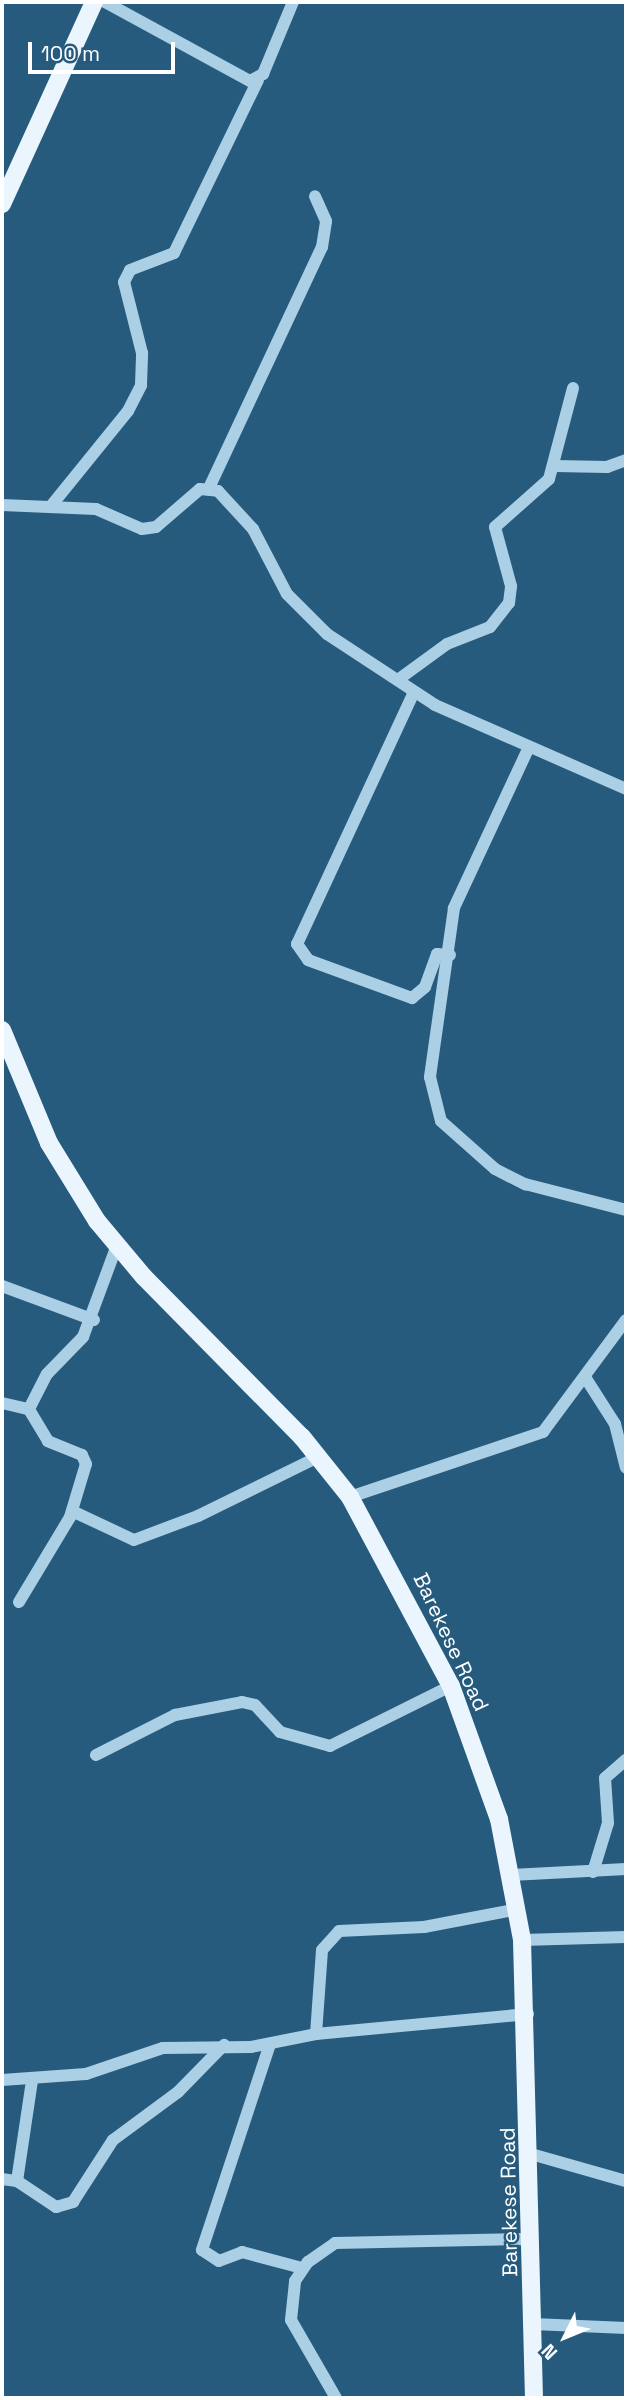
<!DOCTYPE html>
<html>
<head>
<meta charset="utf-8">
<style>
  body { margin:0 }
  #map { position:relative; width:628px; height:2400px; overflow:hidden; background:#265b7e; font-family:"Space Grotesk",sans-serif }
  div>[style] { position:absolute }
  .minor>* { height:12px; margin:-6px; padding:0 6px; transform-origin:6px; border-radius:6px; background:#abcfe5 }
  .major>* { height:18px; margin:-9px; padding:0 9px; transform-origin:9px; border-radius:9px; background:#ebf5fd }
  span { translate:-50% -50%; white-space:nowrap; text-align:center; line-height:1.15; -webkit-text-stroke:5px #265b7e; paint-order:stroke }
  .street-label { font-size:21px; color:#fff }
  .frame { position:absolute; inset:0; border:4px solid #fff; pointer-events:none }
  .north { position:absolute; left:530px; top:2302px; width:70px; height:70px; -webkit-text-stroke:5px #265b7e; paint-order:stroke; rotate:227deg; font-size:19px; font-weight:700; line-height:28px; text-align:center; color:#fff }
  .north::after { content:''; display:block; margin:auto; width:24px; height:32px; background:#fff; clip-path:polygon(50% 0,100% 100%,50% 72%,0 100%) }
  .scale { position:absolute; left:28px; top:42px; width:147px; height:32px; box-sizing:border-box; border:4px solid #fff; border-top:0; padding-left:9px; font-size:21px; line-height:24px; white-space:nowrap; color:#fff; -webkit-text-stroke:5px #265b7e; paint-order:stroke }
</style>
</head>
<body>
<div id="map">
  <div class="minor">
    <div style="left:105px;top:2px;width:165px;rotate:28.6deg"></div>
    <div style="left:250px;top:81px;width:15px;rotate:-28deg"></div>
    <div style="left:263px;top:74px;width:78px;rotate:-67.4deg"></div>
    <div style="left:555px;top:466px;width:52px;rotate:1.1deg"></div>
    <div style="left:607px;top:467px;width:20px;rotate:-20deg"></div>
    <div style="left:209px;top:488px;width:266px;rotate:-64.9deg"></div>
    <div style="left:322px;top:247px;width:26px;rotate:-81deg"></div>
    <div style="left:326px;top:221px;width:27px;rotate:-114deg"></div>
    <div style="left:2px;top:505px;width:94px;rotate:2.4deg"></div>
    <div style="left:96px;top:509px;width:50px;rotate:23.5deg"></div>
    <div style="left:142px;top:529px;width:14px;rotate:-8deg"></div>
    <div style="left:156px;top:527px;width:58px;rotate:-40.8deg"></div>
    <div style="left:200px;top:489px;width:18px;rotate:6deg"></div>
    <div style="left:218px;top:491px;width:52px;rotate:47.4deg"></div>
    <div style="left:253px;top:529px;width:73px;rotate:62.4deg"></div>
    <div style="left:287px;top:594px;width:57px;rotate:45deg"></div>
    <div style="left:327px;top:634px;width:129px;rotate:33.3deg"></div>
    <div style="left:435px;top:705px;width:209px;rotate:23.7deg"></div>
    <div style="left:51px;top:506px;width:122px;rotate:-51deg"></div>
    <div style="left:128px;top:411px;width:29px;rotate:-63deg"></div>
    <div style="left:141px;top:385px;width:32px;rotate:-88deg"></div>
    <div style="left:142px;top:353px;width:73px;rotate:-104.2deg"></div>
    <div style="left:124px;top:282px;width:13px;rotate:-63deg"></div>
    <div style="left:130px;top:270px;width:47px;rotate:-21.1deg"></div>
    <div style="left:174px;top:253px;width:192px;rotate:-64.1deg"></div>
    <div style="left:399px;top:679px;width:59px;rotate:-36.1deg"></div>
    <div style="left:447px;top:644px;width:46px;rotate:-21.6deg"></div>
    <div style="left:490px;top:627px;width:31px;rotate:-52deg"></div>
    <div style="left:509px;top:603px;width:17px;rotate:-83deg"></div>
    <div style="left:511px;top:586px;width:61px;rotate:-105.2deg"></div>
    <div style="left:495px;top:527px;width:72px;rotate:-41.6deg"></div>
    <div style="left:549px;top:479px;width:94px;rotate:-75.2deg"></div>
    <div style="left:414px;top:692px;width:278px;rotate:114.9deg"></div>
    <div style="left:297px;top:944px;width:19px;rotate:55deg"></div>
    <div style="left:308px;top:960px;width:111px;rotate:20.1deg"></div>
    <div style="left:412px;top:998px;width:17px;rotate:-40deg"></div>
    <div style="left:425px;top:987px;width:35px;rotate:-70deg"></div>
    <div style="left:437px;top:954px;width:13px;rotate:4deg"></div>
    <div style="left:529px;top:747px;width:178px;rotate:115deg"></div>
    <div style="left:454px;top:908px;width:171px;rotate:98.1deg"></div>
    <div style="left:430px;top:1077px;width:45px;rotate:76deg"></div>
    <div style="left:441px;top:1121px;width:72px;rotate:41.6deg"></div>
    <div style="left:495px;top:1169px;width:34px;rotate:27deg"></div>
    <div style="left:525px;top:1184px;width:104px;rotate:14.4deg"></div>
    <div style="left:2px;top:1286px;width:98px;rotate:20.3deg"></div>
    <div style="left:585px;top:1377px;width:56px;rotate:57.4deg"></div>
    <div style="left:615px;top:1424px;width:45px;rotate:76deg"></div>
    <div style="left:2px;top:1403px;width:28px;rotate:13deg"></div>
    <div style="left:29px;top:1409px;width:39px;rotate:-63deg"></div>
    <div style="left:47px;top:1374px;width:52px;rotate:-45.8deg"></div>
    <div style="left:83px;top:1337px;width:95px;rotate:-69.7deg"></div>
    <div style="left:350px;top:1497px;width:204px;rotate:-18.6deg"></div>
    <div style="left:543px;top:1432px;width:139px;rotate:-53.5deg"></div>
    <div style="left:72px;top:1511px;width:68px;rotate:25.1deg"></div>
    <div style="left:134px;top:1540px;width:68px;rotate:-20.6deg"></div>
    <div style="left:198px;top:1516px;width:134px;rotate:-26.2deg"></div>
    <div style="left:19px;top:1602px;width:99px;rotate:-59deg"></div>
    <div style="left:70px;top:1517px;width:55px;rotate:-73.2deg"></div>
    <div style="left:86px;top:1464px;width:10px;rotate:-114deg"></div>
    <div style="left:82px;top:1455px;width:37px;rotate:-158deg"></div>
    <div style="left:48px;top:1441px;width:37px;rotate:-121deg"></div>
    <div style="left:96px;top:1755px;width:89px;rotate:-26.9deg"></div>
    <div style="left:175px;top:1715px;width:68px;rotate:-11deg"></div>
    <div style="left:242px;top:1702px;width:13px;rotate:13deg"></div>
    <div style="left:255px;top:1705px;width:37px;rotate:47deg"></div>
    <div style="left:280px;top:1732px;width:52px;rotate:15.6deg"></div>
    <div style="left:330px;top:1746px;width:135px;rotate:-26.4deg"></div>
    <div style="left:593px;top:1872px;width:51px;rotate:-73deg"></div>
    <div style="left:608px;top:1823px;width:45px;rotate:-93.8deg"></div>
    <div style="left:605px;top:1778px;width:28px;rotate:-41deg"></div>
    <div style="left:511px;top:1875px;width:115px;rotate:-3deg"></div>
    <div style="left:522px;top:1940px;width:104px;rotate:-1.7deg"></div>
    <div style="left:316px;top:2034px;width:84px;rotate:-85.9deg"></div>
    <div style="left:322px;top:1950px;width:25px;rotate:-48deg"></div>
    <div style="left:339px;top:1931px;width:85px;rotate:-2.7deg"></div>
    <div style="left:424px;top:1927px;width:96px;rotate:-10.8deg"></div>
    <div style="left:270px;top:2044px;width:217px;rotate:108.3deg"></div>
    <div style="left:202px;top:2250px;width:20px;rotate:33deg"></div>
    <div style="left:219px;top:2261px;width:25px;rotate:-21deg"></div>
    <div style="left:242px;top:2252px;width:62px;rotate:14.9deg"></div>
    <div style="left:2px;top:2080px;width:84px;rotate:-4.1deg"></div>
    <div style="left:86px;top:2074px;width:81px;rotate:-18.7deg"></div>
    <div style="left:163px;top:2048px;width:88px;rotate:-0.7deg"></div>
    <div style="left:251px;top:2047px;width:66px;rotate:-11.3deg"></div>
    <div style="left:316px;top:2034px;width:213px;rotate:-5.4deg"></div>
    <div style="left:531px;top:2154px;width:99px;rotate:15.9deg"></div>
    <div style="left:2px;top:2179px;width:15px;rotate:8deg"></div>
    <div style="left:17px;top:2181px;width:47px;rotate:33.7deg"></div>
    <div style="left:56px;top:2207px;width:18px;rotate:-16deg"></div>
    <div style="left:73px;top:2202px;width:74px;rotate:-57.2deg"></div>
    <div style="left:113px;top:2140px;width:81px;rotate:-36.4deg"></div>
    <div style="left:178px;top:2092px;width:66px;rotate:-45.6deg"></div>
    <div style="left:17px;top:2181px;width:101px;rotate:-81.5deg"></div>
    <div style="left:533px;top:2324px;width:93px;rotate:2.5deg"></div>
    <div style="left:336px;top:2398px;width:90px;rotate:-120deg"></div>
    <div style="left:291px;top:2320px;width:39px;rotate:-84deg"></div>
    <div style="left:295px;top:2281px;width:23px;rotate:-56deg"></div>
    <div style="left:308px;top:2262px;width:33px;rotate:-35deg"></div>
    <div style="left:335px;top:2243px;width:196px;rotate:-1.2deg"></div>
  </div>
  <div class="major">
    <div style="left:2px;top:204px;width:222px;rotate:-65.5deg"></div>
    <div style="left:2px;top:1030px;width:122px;rotate:67.4deg"></div>
    <div style="left:49px;top:1143px;width:92px;rotate:58.4deg"></div>
    <div style="left:97px;top:1221px;width:73px;rotate:50deg"></div>
    <div style="left:144px;top:1277px;width:225px;rotate:45.4deg"></div>
    <div style="left:302px;top:1437px;width:77px;rotate:51.3deg"></div>
    <div style="left:350px;top:1497px;width:214px;rotate:61.9deg"></div>
    <div style="left:451px;top:1686px;width:141px;rotate:70.2deg"></div>
    <div style="left:499px;top:1819px;width:123px;rotate:79.2deg"></div>
    <div style="left:522px;top:1940px;width:458px;rotate:88.5deg"></div>
  </div>
  <div class="street-label">
    <span style="left:451px;top:1642px;rotate:65deg">Barekese Road</span>
    <span style="left:509px;top:2202px;rotate:-91deg">Barekese Road</span>
  </div>
  <div class="frame"></div>
  <div class="north">N</div>
  <div class="scale">100 m</div>
</div>
</body>
</html>
